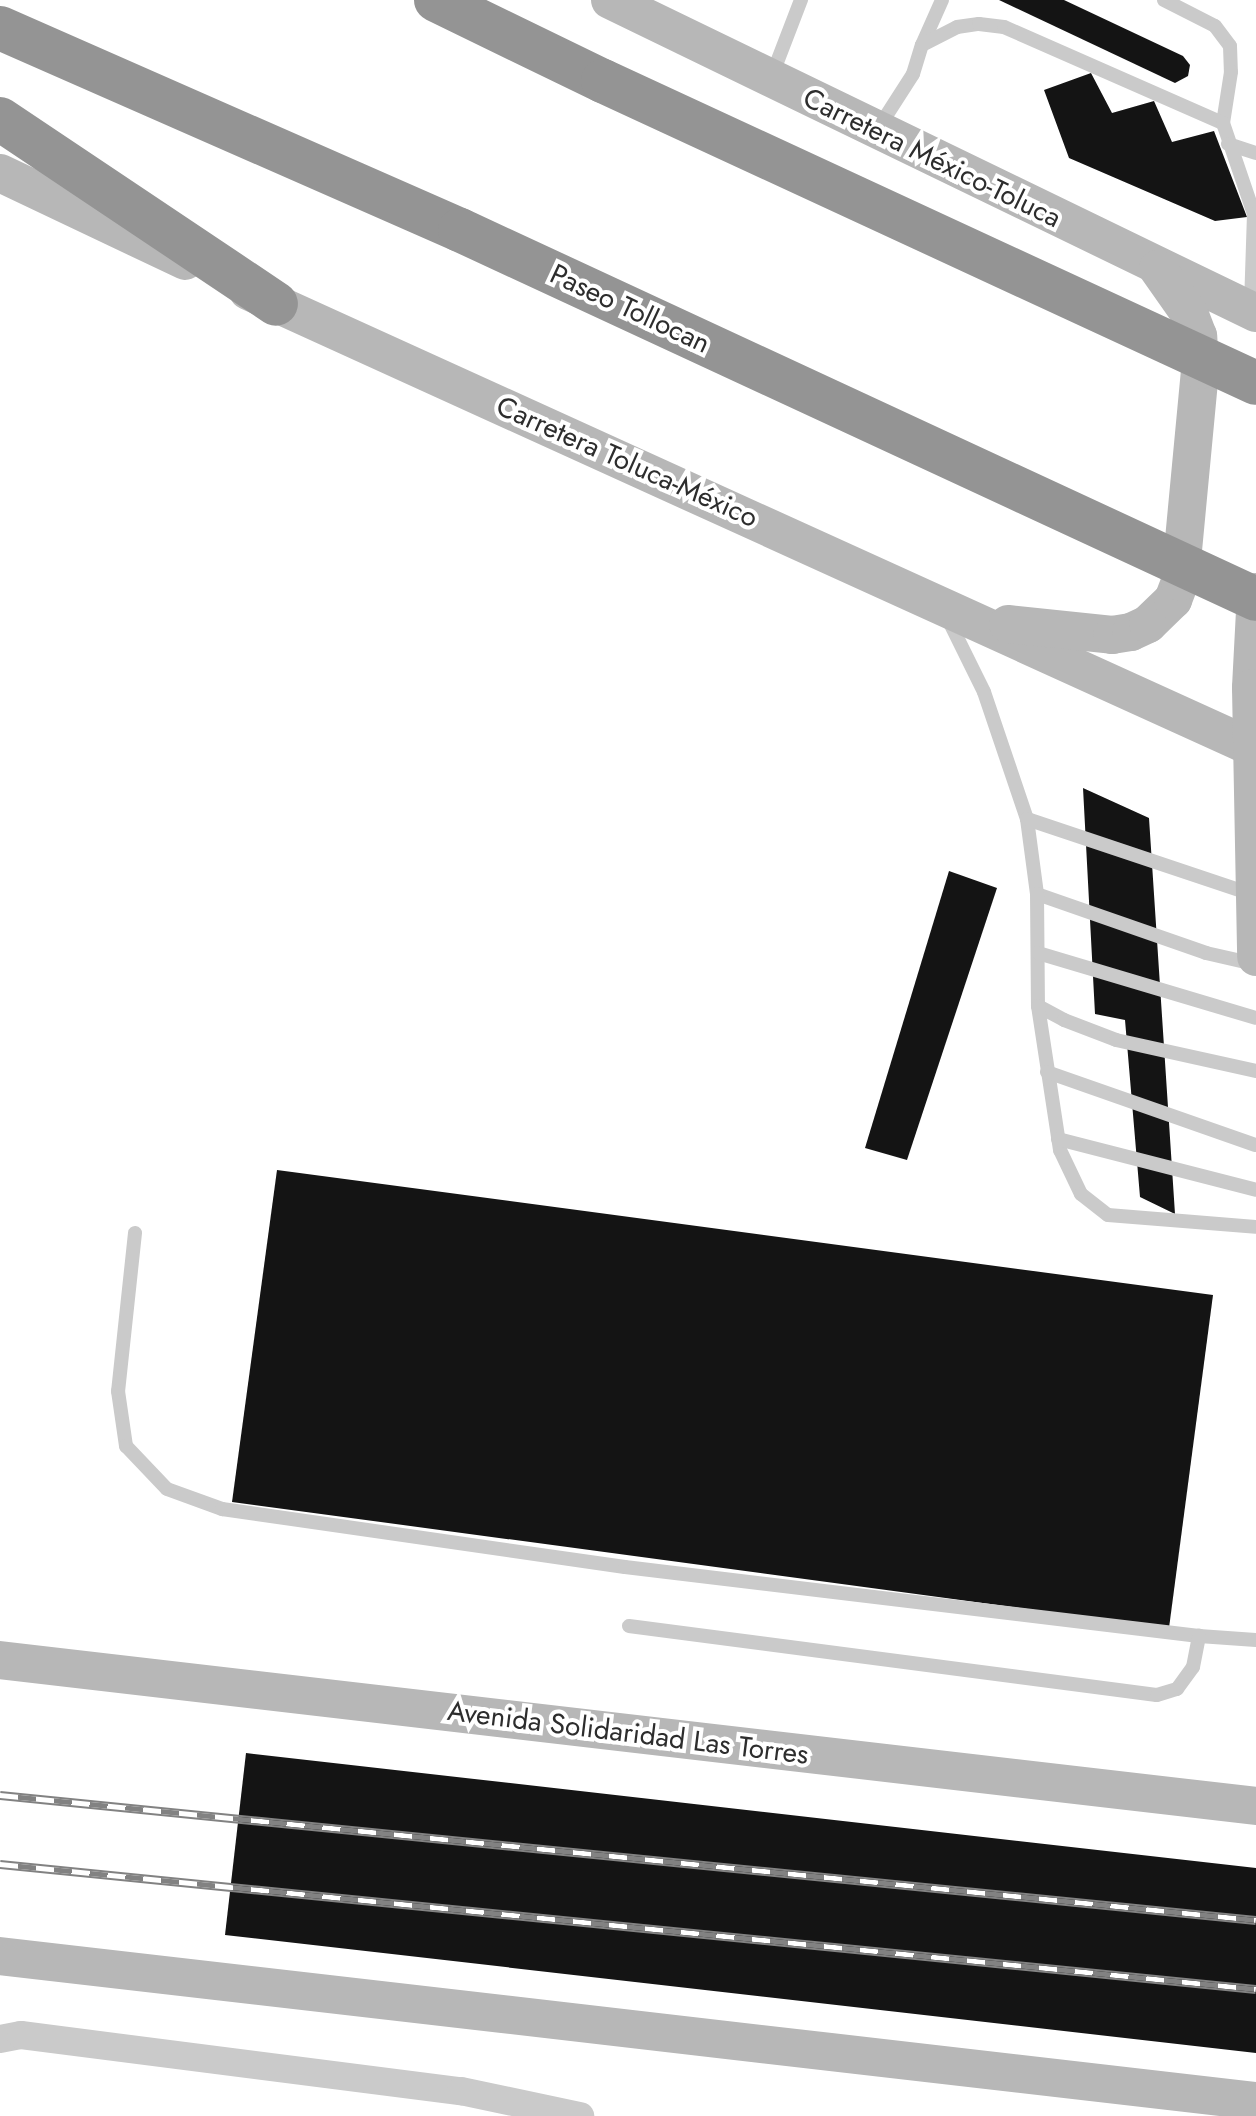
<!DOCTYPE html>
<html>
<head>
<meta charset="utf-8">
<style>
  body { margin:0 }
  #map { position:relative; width:1256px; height:2116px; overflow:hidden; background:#fff; font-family:Jost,sans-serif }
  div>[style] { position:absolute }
  .building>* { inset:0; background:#141414 }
  .lane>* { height:14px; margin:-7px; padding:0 7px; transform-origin:7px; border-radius:7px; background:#cacaca }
  .street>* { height:28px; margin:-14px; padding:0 14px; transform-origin:14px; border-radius:14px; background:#cacaca }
  .secondary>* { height:38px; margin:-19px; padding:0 19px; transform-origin:19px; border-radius:19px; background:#b7b7b7 }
  .highway>* { height:44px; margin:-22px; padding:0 22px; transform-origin:22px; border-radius:22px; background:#949494 }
  .rail>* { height:9px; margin-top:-4.5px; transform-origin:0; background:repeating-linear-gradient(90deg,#fff 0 18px,#828282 0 36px); box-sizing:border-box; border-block:2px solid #828282 }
  .highway-bridge>* { height:44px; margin:-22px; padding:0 22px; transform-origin:22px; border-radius:22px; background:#949494 }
  span { translate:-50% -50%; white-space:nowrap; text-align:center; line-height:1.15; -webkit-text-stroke:8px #fff; paint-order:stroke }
  .street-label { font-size:28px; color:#2d2d2d }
</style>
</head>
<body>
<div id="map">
  <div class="building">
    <div style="clip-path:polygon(999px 0,1064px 0,1183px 56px,1190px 65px,1188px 76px,1175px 83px)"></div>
    <div style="clip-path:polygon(1091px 73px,1112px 113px,1154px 101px,1172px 142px,1214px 131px,1247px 217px,1215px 221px,1069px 158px,1044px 90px)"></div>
    <div style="clip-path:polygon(1083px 788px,1149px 818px,1175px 1214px,1140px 1197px,1125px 1020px,1095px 1014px)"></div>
    <div style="clip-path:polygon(949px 871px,997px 888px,907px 1160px,865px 1148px)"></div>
    <div style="clip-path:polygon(277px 1170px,1213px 1295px,1169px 1628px,232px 1502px)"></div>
    <div style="clip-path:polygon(246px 1753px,1256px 1868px,1256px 2053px,225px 1935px)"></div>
  </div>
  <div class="lane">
    <div style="left:1164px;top:0;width:57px;rotate:27deg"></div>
    <div style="left:1215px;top:26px;width:25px;rotate:53deg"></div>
    <div style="left:1230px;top:46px;width:26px;rotate:88deg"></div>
    <div style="left:1231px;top:72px;width:52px;rotate:98.9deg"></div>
    <div style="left:922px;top:45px;width:49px;rotate:-66deg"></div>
    <div style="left:771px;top:78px;width:84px;rotate:-69deg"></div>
    <div style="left:879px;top:127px;width:63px;rotate:-57.3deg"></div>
    <div style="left:913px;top:74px;width:30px;rotate:-73deg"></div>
    <div style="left:922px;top:45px;width:39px;rotate:-27deg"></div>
    <div style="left:957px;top:27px;width:22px;rotate:-8deg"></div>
    <div style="left:979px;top:24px;width:25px;rotate:7deg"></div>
    <div style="left:1004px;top:27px;width:239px;rotate:23.7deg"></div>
    <div style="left:1223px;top:123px;width:96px;rotate:71.2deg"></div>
    <div style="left:1254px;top:214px;width:92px;rotate:91.9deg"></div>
    <div style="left:1228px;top:144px;width:29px;rotate:18deg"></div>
    <div style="left:948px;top:619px;width:81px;rotate:63.7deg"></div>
    <div style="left:984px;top:692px;width:134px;rotate:71.3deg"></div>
    <div style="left:1027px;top:819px;width:76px;rotate:82.4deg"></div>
    <div style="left:1037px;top:894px;width:179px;rotate:19.2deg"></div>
    <div style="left:1206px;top:953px;width:49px;rotate:12.9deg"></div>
    <div style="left:1027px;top:819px;width:239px;rotate:18.5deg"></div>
    <div style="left:1037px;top:894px;width:112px;rotate:89.5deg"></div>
    <div style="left:1038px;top:1006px;width:30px;rotate:28deg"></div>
    <div style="left:1064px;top:1020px;width:56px;rotate:21deg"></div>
    <div style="left:1116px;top:1040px;width:143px;rotate:12.5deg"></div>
    <div style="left:1038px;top:953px;width:227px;rotate:16.6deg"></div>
    <div style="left:1038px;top:1006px;width:146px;rotate:81.3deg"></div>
    <div style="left:1060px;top:1150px;width:49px;rotate:64.5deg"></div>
    <div style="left:1081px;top:1194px;width:34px;rotate:38deg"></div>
    <div style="left:1108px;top:1215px;width:148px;rotate:4.6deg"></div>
    <div style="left:1047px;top:1072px;width:221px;rotate:19.3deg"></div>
    <div style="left:1058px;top:1139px;width:204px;rotate:14.4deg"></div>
    <div style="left:135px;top:1233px;width:159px;rotate:96.1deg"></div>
    <div style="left:118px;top:1391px;width:56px;rotate:81.7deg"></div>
    <div style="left:126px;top:1446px;width:59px;rotate:46.4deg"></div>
    <div style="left:167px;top:1489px;width:59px;rotate:20deg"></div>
    <div style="left:222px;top:1509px;width:407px;rotate:8.2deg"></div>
    <div style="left:625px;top:1567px;width:578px;rotate:6.85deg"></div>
    <div style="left:1199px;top:1636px;width:57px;rotate:4deg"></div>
    <div style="left:629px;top:1626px;width:532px;rotate:7.45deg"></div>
    <div style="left:1157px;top:1695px;width:21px;rotate:-17deg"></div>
    <div style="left:1177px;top:1689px;width:27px;rotate:-54deg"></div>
    <div style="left:1193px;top:1667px;width:32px;rotate:-79deg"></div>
  </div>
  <div class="street">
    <div style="left:0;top:2039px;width:21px;rotate:-11deg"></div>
    <div style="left:21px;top:2035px;width:444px;rotate:7.3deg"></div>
    <div style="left:461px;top:2091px;width:122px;rotate:11.9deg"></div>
  </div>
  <div class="secondary">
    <div style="left:610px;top:0;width:718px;rotate:25.85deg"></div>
    <div style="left:0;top:173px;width:205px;rotate:25.4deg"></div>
    <div style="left:248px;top:291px;width:1107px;rotate:24.44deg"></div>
    <div style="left:1256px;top:592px;width:96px;rotate:93deg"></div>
    <div style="left:1251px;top:688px;width:269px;rotate:88.9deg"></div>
    <div style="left:1008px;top:624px;width:105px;rotate:6deg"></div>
    <div style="left:1112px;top:635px;width:19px;rotate:-9deg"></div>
    <div style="left:1131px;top:632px;width:19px;rotate:-25deg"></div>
    <div style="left:1148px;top:624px;width:35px;rotate:-44deg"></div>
    <div style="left:1173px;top:600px;width:19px;rotate:-69deg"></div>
    <div style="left:1180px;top:582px;width:213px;rotate:-84.6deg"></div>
    <div style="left:1200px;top:370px;width:34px;rotate:-93deg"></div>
    <div style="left:1198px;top:336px;width:25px;rotate:-111deg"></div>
    <div style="left:1189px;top:313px;width:54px;rotate:-125.2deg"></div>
    <div style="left:0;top:1660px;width:1264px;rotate:6.63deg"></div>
    <div style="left:0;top:1956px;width:1264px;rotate:6.59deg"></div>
  </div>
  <div class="highway">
    <div style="left:436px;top:0;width:186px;rotate:25.9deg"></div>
    <div style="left:0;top:28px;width:502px;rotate:23.71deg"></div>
    <div style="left:0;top:119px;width:332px;rotate:33.8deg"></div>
  </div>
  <div class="rail">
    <div style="left:0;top:1795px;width:1262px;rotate:5.68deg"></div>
    <div style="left:0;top:1864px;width:1262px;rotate:5.68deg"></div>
  </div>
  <div class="highway-bridge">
    <div style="left:603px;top:81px;width:719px;rotate:24.82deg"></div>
    <div style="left:460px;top:230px;width:877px;rotate:24.87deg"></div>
  </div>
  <div class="street-label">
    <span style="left:932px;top:158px;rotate:26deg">Carretera México-Toluca</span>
    <span style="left:630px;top:309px;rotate:25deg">Paseo Tollocan</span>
    <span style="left:627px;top:462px;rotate:24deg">Carretera Toluca-México</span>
    <span style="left:628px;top:1733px;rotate:7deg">Avenida Solidaridad Las Torres</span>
  </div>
</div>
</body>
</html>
